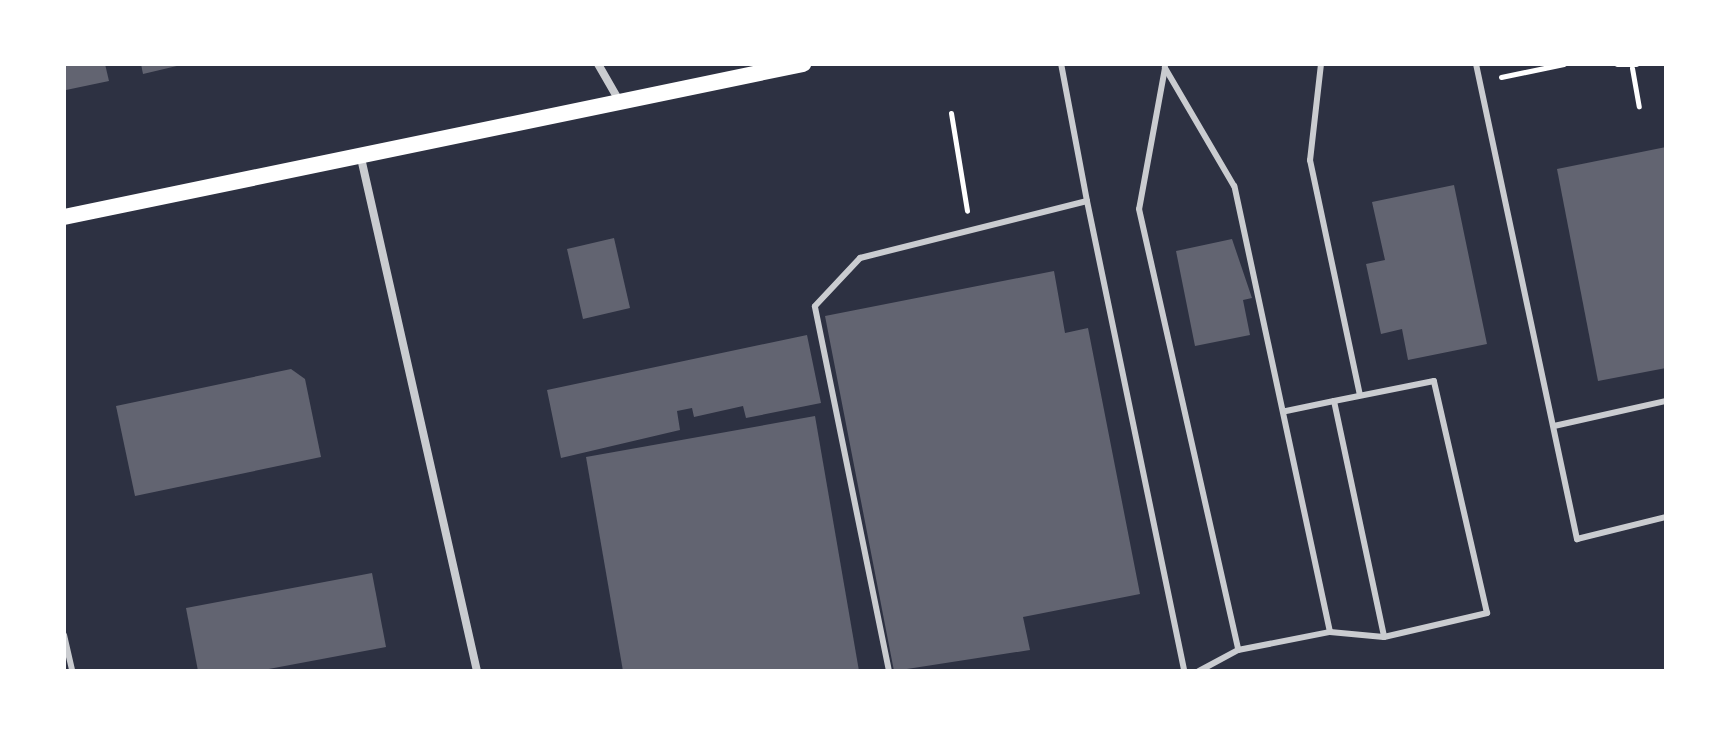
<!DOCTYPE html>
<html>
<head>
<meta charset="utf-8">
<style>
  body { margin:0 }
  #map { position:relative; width:1730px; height:735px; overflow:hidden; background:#2d3142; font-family:Arial,sans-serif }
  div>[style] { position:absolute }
  .building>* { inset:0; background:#626471 }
  .path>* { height:5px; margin:-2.5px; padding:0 2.5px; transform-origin:2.5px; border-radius:2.5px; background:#fff }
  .service>* { height:6px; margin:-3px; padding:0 3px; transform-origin:3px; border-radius:3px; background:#caccd0 }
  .minor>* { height:8px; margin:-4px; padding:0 4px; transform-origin:4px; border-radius:4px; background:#caccd0 }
  .secondary>* { height:16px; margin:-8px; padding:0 8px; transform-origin:8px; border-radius:8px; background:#fff }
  span { translate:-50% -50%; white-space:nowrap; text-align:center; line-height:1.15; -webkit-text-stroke:8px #fff; paint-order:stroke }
  .frame { position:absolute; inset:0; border:66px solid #fff; pointer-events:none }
</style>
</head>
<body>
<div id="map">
  <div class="building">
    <div style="clip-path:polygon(64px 64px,105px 64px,109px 81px,66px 90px)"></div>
    <div style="clip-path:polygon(141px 64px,181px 64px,181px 65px,143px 74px)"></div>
    <div style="clip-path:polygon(1666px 147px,1666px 368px,1598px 381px,1557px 169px)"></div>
    <div style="clip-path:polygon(1454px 185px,1487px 344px,1408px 360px,1402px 329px,1381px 334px,1366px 264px,1385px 260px,1372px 202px)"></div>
    <div style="clip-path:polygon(614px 238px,630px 308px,583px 319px,567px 249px)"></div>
    <div style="clip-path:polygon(1232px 239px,1252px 298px,1243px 300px,1250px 335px,1195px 346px,1176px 251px)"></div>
    <div style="clip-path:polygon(1054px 271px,1065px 333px,1088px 328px,1140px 594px,1023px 617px,1030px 650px,894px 671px,825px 316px)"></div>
    <div style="clip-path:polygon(807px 335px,821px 403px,746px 418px,743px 406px,694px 417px,692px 408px,677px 411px,680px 430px,561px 458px,547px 390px)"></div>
    <div style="clip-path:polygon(291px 369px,305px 379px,321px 457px,135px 496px,116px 406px)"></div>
    <div style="clip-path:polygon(815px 416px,859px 671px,623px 671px,586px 457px)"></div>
    <div style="clip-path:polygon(372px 573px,386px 647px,258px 671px,198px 671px,186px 608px)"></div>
  </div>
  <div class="path">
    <div style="left:1617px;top:64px;width:19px"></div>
    <div style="left:1632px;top:68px;width:39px;rotate:80deg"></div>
    <div style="left:1501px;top:77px;width:64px;rotate:-11.7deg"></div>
    <div style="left:951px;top:113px;width:99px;rotate:80.7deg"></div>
  </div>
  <div class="service">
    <div style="left:1321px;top:64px;width:97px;rotate:96.5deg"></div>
    <div style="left:1310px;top:160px;width:240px;rotate:78deg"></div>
    <div style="left:1476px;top:64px;width:486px;rotate:78deg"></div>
    <div style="left:1577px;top:539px;width:92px;rotate:-13.9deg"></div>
    <div style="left:1087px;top:201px;width:480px;rotate:78.3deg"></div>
    <div style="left:1286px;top:411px;width:49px;rotate:-11.8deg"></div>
    <div style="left:1334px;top:401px;width:241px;rotate:78deg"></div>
    <div style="left:1554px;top:426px;width:115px;rotate:-12.6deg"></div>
    <div style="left:1330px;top:632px;width:456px;rotate:-102.1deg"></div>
    <div style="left:1234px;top:186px;width:137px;rotate:-120.3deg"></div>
    <div style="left:1165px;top:68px;width:143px;rotate:100.4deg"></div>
    <div style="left:1139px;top:209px;width:452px;rotate:77.3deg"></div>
    <div style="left:1238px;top:650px;width:94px;rotate:-11.1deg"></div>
    <div style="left:1330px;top:632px;width:54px;rotate:5.3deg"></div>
    <div style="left:1384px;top:637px;width:106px;rotate:-13.1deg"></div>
    <div style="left:1487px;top:613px;width:238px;rotate:-102.9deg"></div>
    <div style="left:1434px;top:381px;width:102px;rotate:168.7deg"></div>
    <div style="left:64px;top:635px;width:37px;rotate:77deg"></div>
    <div style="left:889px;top:671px;width:372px;rotate:-101.5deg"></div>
    <div style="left:815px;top:306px;width:66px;rotate:-46.8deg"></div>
    <div style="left:860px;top:258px;width:234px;rotate:-14.1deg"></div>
    <div style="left:1087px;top:201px;width:139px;rotate:-100.7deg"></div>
    <div style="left:1199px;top:671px;width:44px;rotate:-28.3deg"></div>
  </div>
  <div class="minor">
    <div style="left:598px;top:64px;width:46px;rotate:60.1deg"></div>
    <div style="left:361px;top:158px;width:526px;rotate:77.26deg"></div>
  </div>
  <div class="secondary">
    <div style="left:64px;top:217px;width:755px;rotate:-11.7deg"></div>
  </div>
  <div class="frame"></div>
</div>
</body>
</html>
